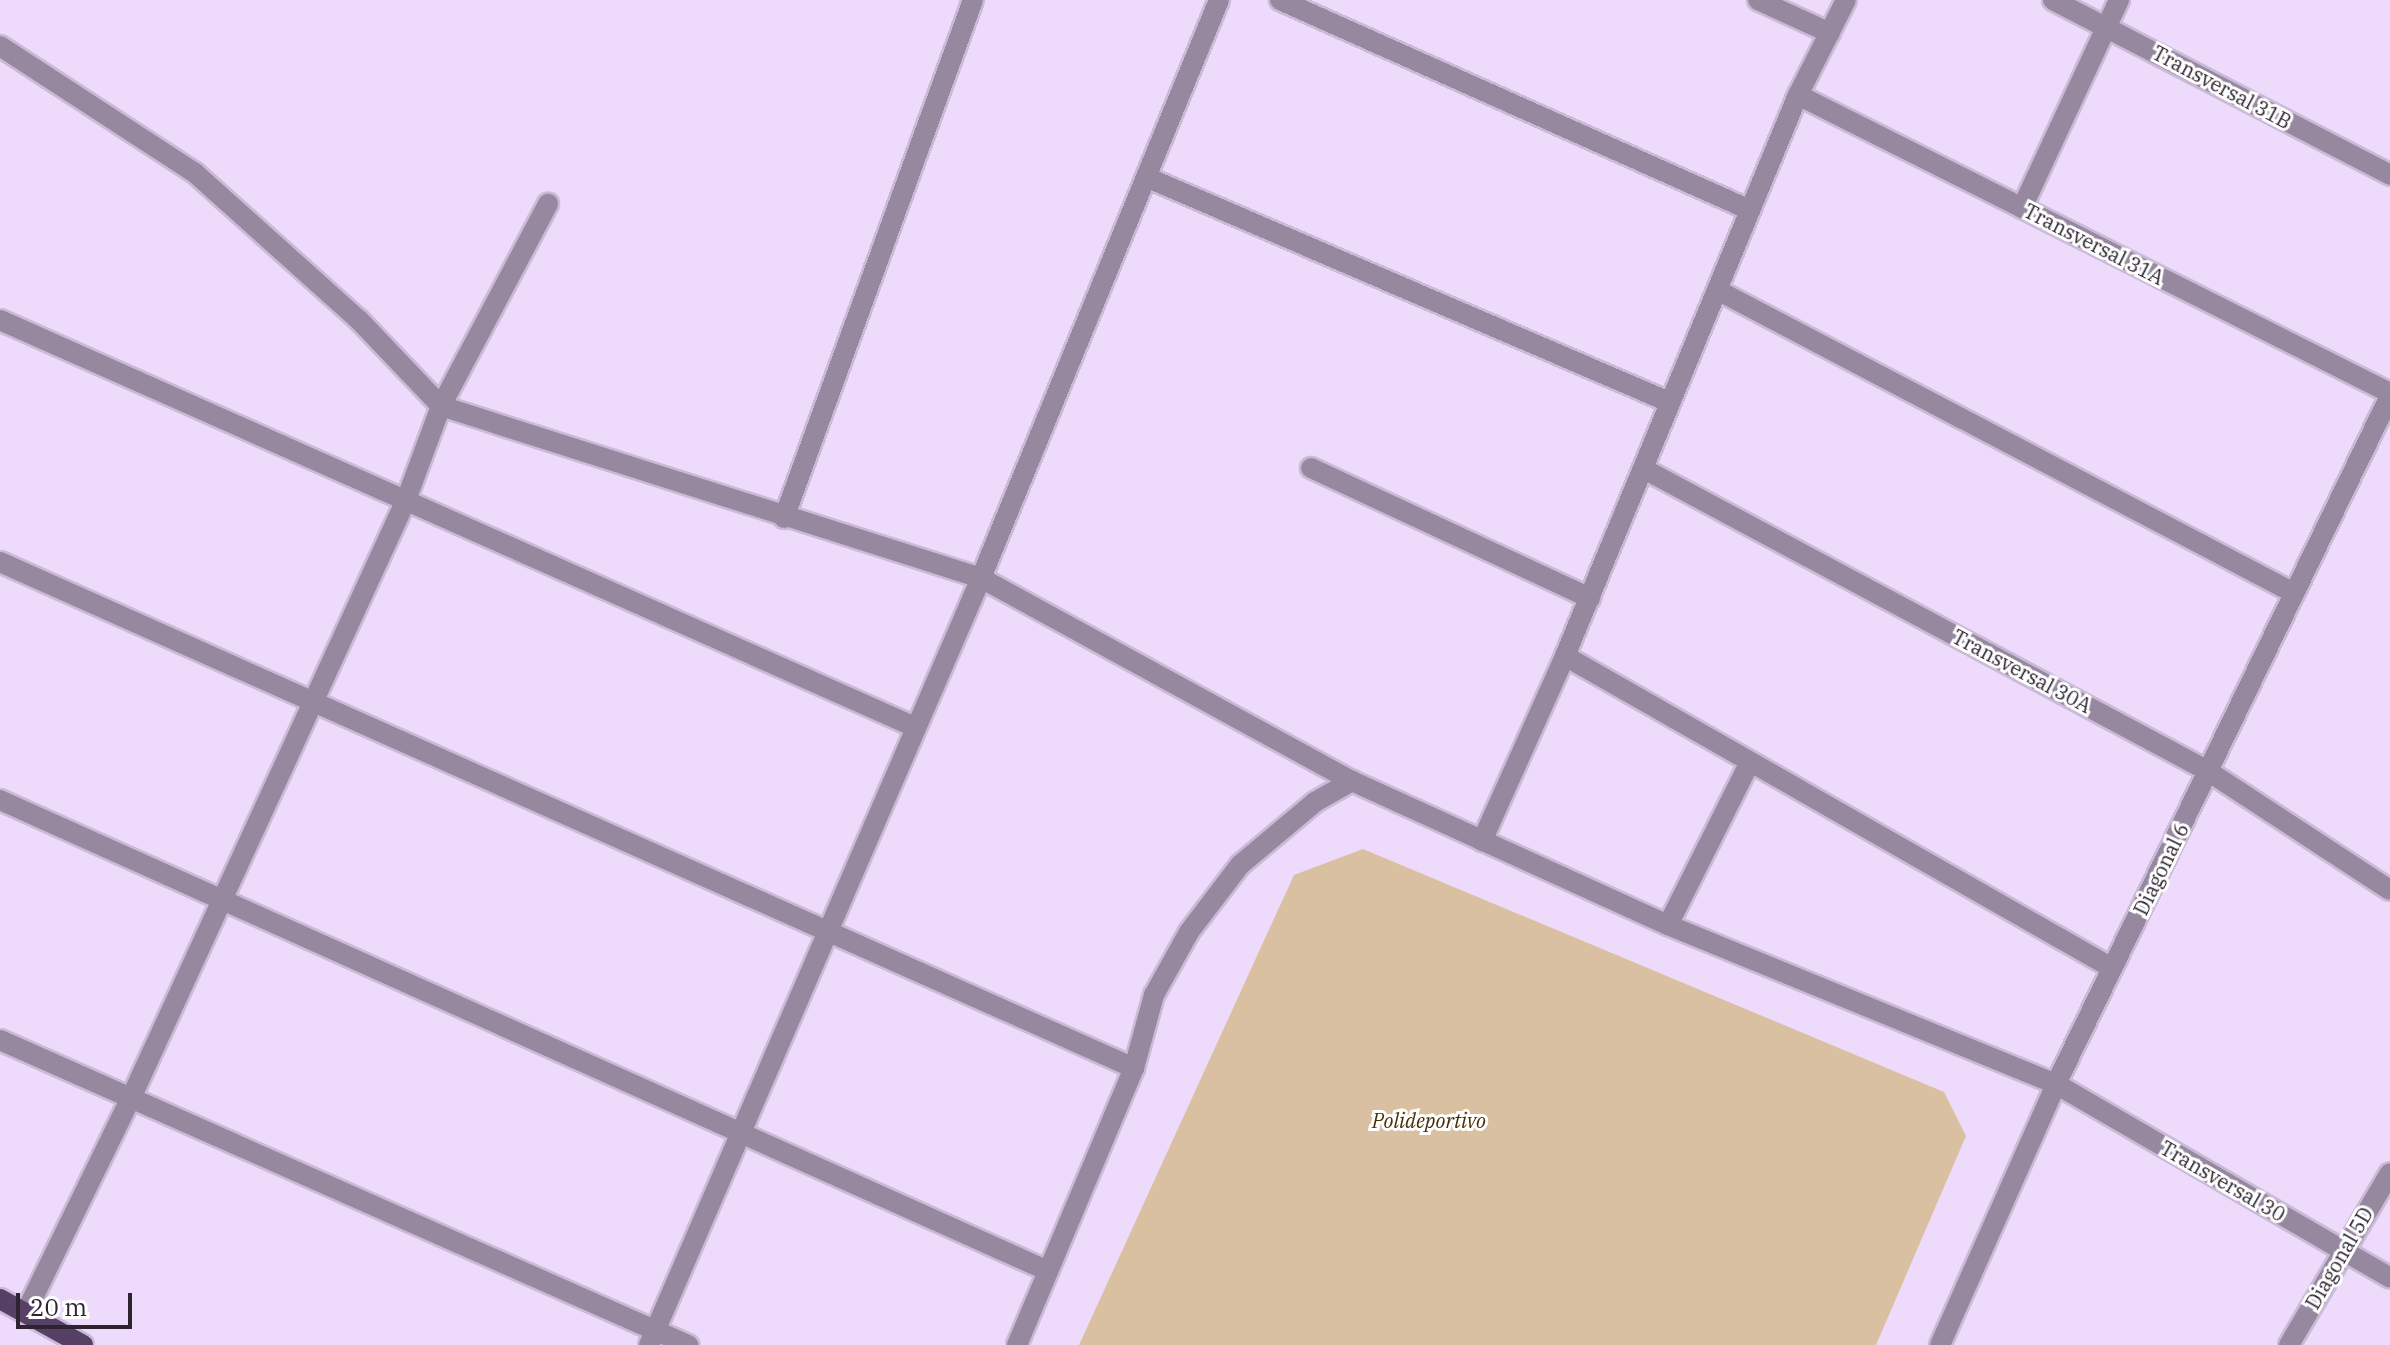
<!DOCTYPE html>
<html>
<head>
<meta charset="utf-8">
<style>
  body { margin:0 }
  #map { position:relative; width:2390px; height:1345px; overflow:hidden; background:#eedbfc; font-family:"IBM Plex Serif",serif }
  div>[style] { position:absolute }
  .green>* { inset:0; background:#d9c0a0 }
  .roads { filter:drop-shadow(2px 0 #cbbad7) drop-shadow(-2px 0 #cbbad7) drop-shadow(0 2px #cbbad7) drop-shadow(0 -2px #cbbad7) }
  .minor>* { height:20px; margin:-10px; padding:0 10px; transform-origin:10px; border-radius:10px; background:#96899f }
  .major>* { height:20px; margin:-10px; padding:0 10px; transform-origin:10px; border-radius:10px; background:#574065 }
  span { translate:-50% -50%; white-space:nowrap; text-align:center; line-height:1.15; -webkit-text-stroke:6px #fff; paint-order:stroke }
  .street-label { font-size:20px; color:#2c2531 }
  .park-label { font-size:20px; color:#462e04; font-style:italic }
  .scale { position:absolute; left:16px; top:1293px; width:116px; height:36px; box-sizing:border-box; border:4px solid #2c2531; border-top:0; padding-left:10px; font-size:24px; line-height:28px; white-space:nowrap; color:#2c2531; -webkit-text-stroke:6px #fff; paint-order:stroke }
</style>
</head>
<body>
<div id="map">
  <div class="green">
    <div style="clip-path:polygon(1363px 849px,1944px 1092px,1966px 1136px,1876px 1345px,1079px 1345px,1294px 875px)"></div>
  </div>
  <div class="roads">
    <div class="minor">
      <div style="left:1280px;top:0;width:515px;rotate:24.08deg"></div>
      <div style="left:1758px;top:0;width:79px;rotate:24.6deg"></div>
      <div style="left:2053px;top:0;width:380px;rotate:27.4deg"></div>
      <div style="left:0;top:46px;width:233px;rotate:33.1deg"></div>
      <div style="left:195px;top:173px;width:220px;rotate:41.9deg"></div>
      <div style="left:359px;top:320px;width:119px;rotate:46.4deg"></div>
      <div style="left:441px;top:406px;width:567px;rotate:17.67deg"></div>
      <div style="left:981px;top:578px;width:423px;rotate:28.7deg"></div>
      <div style="left:1352px;top:781px;width:347px;rotate:24.5deg"></div>
      <div style="left:1668px;top:925px;width:419px;rotate:22.3deg"></div>
      <div style="left:2056px;top:1084px;width:386px;rotate:30.1deg"></div>
      <div style="left:1798px;top:95px;width:663px;rotate:26.72deg"></div>
      <div style="left:1146px;top:177px;width:569px;rotate:23.28deg"></div>
      <div style="left:2022px;top:208px;width:230px;rotate:-65deg"></div>
      <div style="left:1719px;top:291px;width:649px;rotate:27.71deg"></div>
      <div style="left:0;top:320px;width:1001px;rotate:23.98deg"></div>
      <div style="left:1311px;top:468px;width:308px;rotate:25deg"></div>
      <div style="left:1644px;top:469px;width:640px;rotate:28.17deg"></div>
      <div style="left:2208px;top:771px;width:217px;rotate:33.2deg"></div>
      <div style="left:784px;top:518px;width:551px;rotate:-69.95deg"></div>
      <div style="left:0;top:562px;width:1242px;rotate:24.05deg"></div>
      <div style="left:1565px;top:656px;width:630px;rotate:29.7deg"></div>
      <div style="left:0;top:800px;width:1149px;rotate:24.2deg"></div>
      <div style="left:1482px;top:841px;width:203px;rotate:-65.8deg"></div>
      <div style="left:1565px;top:656px;width:607px;rotate:-67.45deg"></div>
      <div style="left:1798px;top:95px;width:106px;rotate:-63.2deg"></div>
      <div style="left:1668px;top:925px;width:182px;rotate:-63.3deg"></div>
      <div style="left:0;top:1040px;width:753px;rotate:23.91deg"></div>
      <div style="left:26px;top:1312px;width:238px;rotate:-63.9deg"></div>
      <div style="left:131px;top:1098px;width:658px;rotate:-65.3deg"></div>
      <div style="left:406px;top:500px;width:100px;rotate:-69.6deg"></div>
      <div style="left:441px;top:406px;width:229px;rotate:-62.1deg"></div>
      <div style="left:649px;top:1345px;width:836px;rotate:-66.59deg"></div>
      <div style="left:981px;top:578px;width:625px;rotate:-67.62deg"></div>
      <div style="left:1017px;top:1345px;width:301px;rotate:-67.1deg"></div>
      <div style="left:1134px;top:1068px;width:76px;rotate:-74.7deg"></div>
      <div style="left:1154px;top:995px;width:72px;rotate:-60.9deg"></div>
      <div style="left:1189px;top:932px;width:84px;rotate:-52.7deg"></div>
      <div style="left:1240px;top:865px;width:98px;rotate:-40deg"></div>
      <div style="left:1315px;top:802px;width:43px;rotate:-29.6deg"></div>
      <div style="left:1940px;top:1345px;width:286px;rotate:-66deg"></div>
      <div style="left:2056px;top:1084px;width:765px;rotate:-64.11deg"></div>
      <div style="left:2289px;top:1345px;width:199px;rotate:-59.6deg"></div>
    </div>
    <div class="major">
      <div style="left:0;top:1299px;width:95px;rotate:29deg"></div>
    </div>
  </div>
  <div class="street-label">
    <span style="left:2222px;top:87px;rotate:28deg">Transversal 31B</span>
    <span style="left:2094px;top:244px;rotate:27deg">Transversal 31A</span>
    <span style="left:2022px;top:671px;rotate:28deg">Transversal 30A</span>
    <span style="left:2161px;top:869px;rotate:-64deg">Diagonal 6</span>
    <span style="left:2223px;top:1181px;rotate:30deg">Transversal 30</span>
    <span style="left:2339px;top:1258px;rotate:-60deg">Diagonal 5D</span>
  </div>
  <div class="park-label">
    <span style="left:1429px;top:1120px">Polideportivo</span>
  </div>
  <div class="scale">20 m</div>
</div>
</body>
</html>
